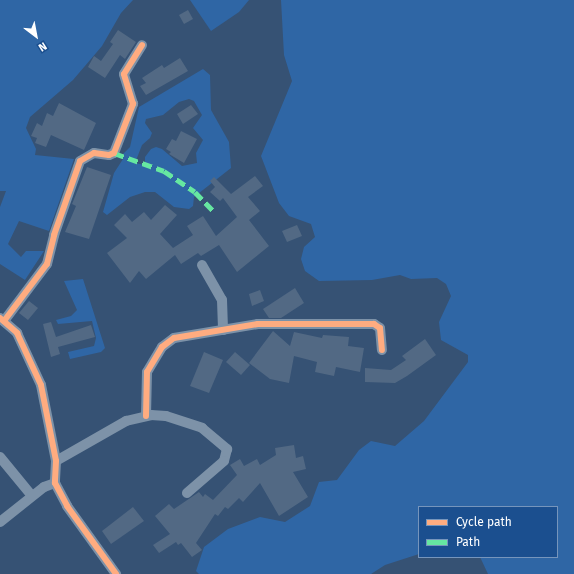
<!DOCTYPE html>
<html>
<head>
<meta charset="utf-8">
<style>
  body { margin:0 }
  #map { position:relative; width:574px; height:574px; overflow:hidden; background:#365274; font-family:"Fira Sans",sans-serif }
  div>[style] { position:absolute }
  .green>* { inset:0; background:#2f66a5 }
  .building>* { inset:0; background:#526984 }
  .minor>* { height:10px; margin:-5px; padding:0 5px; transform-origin:5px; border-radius:5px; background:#7d92a8 }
  .quiet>* { height:5px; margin-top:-2.5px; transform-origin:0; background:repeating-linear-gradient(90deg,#66e7a1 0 10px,transparent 0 15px) }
  .cycleway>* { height:6px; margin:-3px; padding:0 3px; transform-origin:3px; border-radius:3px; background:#ffac80 }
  span { translate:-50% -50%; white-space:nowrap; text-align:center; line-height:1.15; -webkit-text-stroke:4px #1b4f8f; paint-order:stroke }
  .legend { position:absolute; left:418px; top:506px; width:140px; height:52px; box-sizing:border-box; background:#1b4f8f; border:1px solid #7695bc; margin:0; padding:5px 7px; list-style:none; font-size:12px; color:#fff }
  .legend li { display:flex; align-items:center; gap:8px; height:20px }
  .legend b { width:20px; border:1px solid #7695bc }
  .north { position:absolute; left:16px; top:16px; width:40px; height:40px; -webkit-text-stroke:3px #1b4f8f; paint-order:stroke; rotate:148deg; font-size:11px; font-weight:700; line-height:16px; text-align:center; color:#fff }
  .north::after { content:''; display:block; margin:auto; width:14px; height:18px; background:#fff; clip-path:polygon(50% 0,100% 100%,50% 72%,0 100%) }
</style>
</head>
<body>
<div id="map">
  <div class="green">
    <div style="clip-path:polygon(0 0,133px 0,121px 13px,102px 46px,73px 80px,30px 117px,26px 128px,36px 149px,35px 155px,74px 159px,49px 231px,19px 221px,8px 244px,21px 257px,26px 251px,44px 251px,25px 280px,0 264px,0 207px,6px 191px,0 191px)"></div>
    <div style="clip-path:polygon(190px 0,249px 0,239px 12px,211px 31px)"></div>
    <div style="clip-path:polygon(281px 0,574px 0,574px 574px,488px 574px,480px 557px,557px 557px,557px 507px,419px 507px,419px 554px,385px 565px,371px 574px,199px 574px,196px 571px,204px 547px,228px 529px,260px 517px,285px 522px,310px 506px,319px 482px,337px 480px,359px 450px,371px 441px,395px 446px,424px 421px,468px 362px,468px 355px,441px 340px,439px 322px,451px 296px,446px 284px,437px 278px,411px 279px,400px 275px,372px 280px,319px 281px,305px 271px,301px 259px,304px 247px,315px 237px,311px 224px,289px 216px,279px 203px,261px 156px,292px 81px,284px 55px)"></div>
    <div style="clip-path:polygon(evenodd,203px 69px,210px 75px,211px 110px,229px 142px,231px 168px,194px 197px,193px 206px,189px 209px,174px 207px,155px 192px,145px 192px,130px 197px,107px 215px,103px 212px,114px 173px,123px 159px,120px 157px,130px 147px,139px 107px,203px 69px,189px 99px,194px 101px,202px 115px,193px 128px,203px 140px,196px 153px,197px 163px,182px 166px,162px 149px,156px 147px,151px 149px,145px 157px,145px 165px,135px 163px,142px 145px,150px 138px,152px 133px,145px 123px,146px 119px,163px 115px,179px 102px,189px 99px)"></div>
    <div style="clip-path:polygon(83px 279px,105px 348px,101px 352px,70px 359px,68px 352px,94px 346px,96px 338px,92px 321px,58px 324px,56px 320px,71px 316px,77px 310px,64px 281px)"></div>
  </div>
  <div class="building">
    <div style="clip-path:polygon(188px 10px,193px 19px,184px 24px,179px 15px)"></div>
    <div style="clip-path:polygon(118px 30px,136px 42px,125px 59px,120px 55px,105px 78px,88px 67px,94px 56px,101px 61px,113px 44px,110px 42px)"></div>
    <div style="clip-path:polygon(180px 58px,188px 71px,146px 95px,140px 86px,146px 83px,142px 78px,162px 65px,164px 68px)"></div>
    <div style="clip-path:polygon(59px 103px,96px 123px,84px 150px,51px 135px,46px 147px,35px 143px,37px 138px,31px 136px,37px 123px,42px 126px,47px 113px,53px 116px)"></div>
    <div style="clip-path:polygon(191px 105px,198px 114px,183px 124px,177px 114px)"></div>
    <div style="clip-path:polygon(181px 131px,197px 139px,184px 163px,169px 154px,171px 152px,166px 149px,172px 139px,176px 141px)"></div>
    <div style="clip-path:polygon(87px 167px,111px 175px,89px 239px,65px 232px,76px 206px,72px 204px)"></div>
    <div style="clip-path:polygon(255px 176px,263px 186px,248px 197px,260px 211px,249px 220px,269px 246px,237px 272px,219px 245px,201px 256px,198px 253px,181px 264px,175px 255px,146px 279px,139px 271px,130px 283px,107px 253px,127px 238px,114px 225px,125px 214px,132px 222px,144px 212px,151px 220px,165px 205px,177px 215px,160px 234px,173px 248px,193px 235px,187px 226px,203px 216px,216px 236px,237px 217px,223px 198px,220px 201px,210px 192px,215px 187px,210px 181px,214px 177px,231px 194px)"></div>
    <div style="clip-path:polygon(297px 225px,302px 236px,287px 242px,282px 231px)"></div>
    <div style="clip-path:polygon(295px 288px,304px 303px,281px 318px,269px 318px,263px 309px)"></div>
    <div style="clip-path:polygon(260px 290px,264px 301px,252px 306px,249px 294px)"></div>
    <div style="clip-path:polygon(29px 301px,38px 308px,28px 320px,19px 313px)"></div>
    <div style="clip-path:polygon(51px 322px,56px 337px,91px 325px,95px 337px,58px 347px,60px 354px,51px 357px,43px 324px)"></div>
    <div style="clip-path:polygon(273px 331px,290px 346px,294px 332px,322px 338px,323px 335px,349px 337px,348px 346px,364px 348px,360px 372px,336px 367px,334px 376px,315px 372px,317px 362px,294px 356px,289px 383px,270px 379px,249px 363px)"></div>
    <div style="clip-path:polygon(425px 339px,436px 355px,407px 376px,395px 383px,365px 382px,365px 368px,391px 370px,406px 360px,402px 356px)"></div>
    <div style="clip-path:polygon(204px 352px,223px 360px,209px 393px,190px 386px)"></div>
    <div style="clip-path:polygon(235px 352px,250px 365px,241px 375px,226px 362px)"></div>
    <div style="clip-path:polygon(294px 445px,296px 458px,303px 456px,306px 469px,293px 472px,308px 497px,279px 516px,260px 483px,243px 502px,239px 498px,228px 509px,225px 507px,218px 516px,215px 514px,196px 543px,202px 550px,192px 557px,181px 543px,178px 545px,176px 542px,159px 553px,153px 545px,170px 534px,155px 516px,169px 504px,174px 509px,199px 492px,203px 497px,205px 494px,213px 500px,237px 475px,230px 465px,240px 459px,244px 466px,257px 459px,260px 465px,276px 455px,275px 448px)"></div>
    <div style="clip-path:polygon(133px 507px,144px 521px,111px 544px,102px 531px)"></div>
  </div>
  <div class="minor">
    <div style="left:202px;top:265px;width:40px;rotate:60.3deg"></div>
    <div style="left:222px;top:300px;width:30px;rotate:88deg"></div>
    <div style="left:0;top:318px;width:23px;rotate:41deg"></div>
    <div style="left:17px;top:333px;width:57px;rotate:65.2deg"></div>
    <div style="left:41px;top:385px;width:77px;rotate:78.8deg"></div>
    <div style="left:56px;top:461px;width:22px;rotate:93deg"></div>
    <div style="left:55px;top:483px;width:26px;rotate:62deg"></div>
    <div style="left:67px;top:506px;width:84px;rotate:54.2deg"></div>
    <div style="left:4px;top:321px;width:71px;rotate:-53deg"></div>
    <div style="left:47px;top:264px;width:30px;rotate:-76deg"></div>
    <div style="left:54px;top:235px;width:78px;rotate:-70.6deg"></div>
    <div style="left:80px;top:161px;width:16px;rotate:-30deg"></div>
    <div style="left:94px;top:153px;width:15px;rotate:8deg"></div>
    <div style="left:109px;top:155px;width:5px;rotate:-22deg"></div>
    <div style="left:114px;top:153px;width:53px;rotate:-68.8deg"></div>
    <div style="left:133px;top:104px;width:31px;rotate:-107deg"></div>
    <div style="left:124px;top:74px;width:34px;rotate:-58deg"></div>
    <div style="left:146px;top:416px;width:44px;rotate:-88.7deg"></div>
    <div style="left:147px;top:372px;width:29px;rotate:-59deg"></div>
    <div style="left:162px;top:347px;width:15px;rotate:-37deg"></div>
    <div style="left:174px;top:338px;width:85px;rotate:-9.5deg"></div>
    <div style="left:258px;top:324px;width:116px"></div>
    <div style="left:374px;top:324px;width:7px;rotate:34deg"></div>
    <div style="left:380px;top:328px;width:22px;rotate:85deg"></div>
    <div style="left:0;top:457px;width:50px;rotate:50.6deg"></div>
    <div style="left:56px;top:461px;width:81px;rotate:-29.7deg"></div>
    <div style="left:126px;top:421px;width:26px;rotate:-13deg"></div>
    <div style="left:151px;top:415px;width:15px;rotate:4deg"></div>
    <div style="left:166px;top:416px;width:38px;rotate:18deg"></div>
    <div style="left:202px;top:428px;width:33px;rotate:40deg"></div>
    <div style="left:227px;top:449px;width:12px;rotate:104deg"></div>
    <div style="left:224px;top:461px;width:49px;rotate:139.1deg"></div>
    <div style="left:0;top:522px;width:56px;rotate:-38.5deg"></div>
    <div style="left:44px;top:487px;width:12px;rotate:-20deg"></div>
  </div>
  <div class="quiet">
    <div style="left:114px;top:153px;width:53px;rotate:19.8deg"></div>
    <div style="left:164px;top:171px;width:37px;rotate:34deg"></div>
    <div style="left:195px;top:192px;width:29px;rotate:46deg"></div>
  </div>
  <div class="cycleway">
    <div style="left:0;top:318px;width:23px;rotate:41deg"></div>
    <div style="left:17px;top:333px;width:57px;rotate:65.2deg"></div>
    <div style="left:41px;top:385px;width:77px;rotate:78.8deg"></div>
    <div style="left:56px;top:461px;width:22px;rotate:93deg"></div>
    <div style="left:55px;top:483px;width:26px;rotate:62deg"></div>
    <div style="left:67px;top:506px;width:84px;rotate:54.2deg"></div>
    <div style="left:4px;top:321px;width:71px;rotate:-53deg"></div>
    <div style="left:47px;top:264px;width:30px;rotate:-76deg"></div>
    <div style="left:54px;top:235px;width:78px;rotate:-70.6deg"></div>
    <div style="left:80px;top:161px;width:16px;rotate:-30deg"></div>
    <div style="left:94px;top:153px;width:15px;rotate:8deg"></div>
    <div style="left:109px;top:155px;width:5px;rotate:-22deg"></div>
    <div style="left:114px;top:153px;width:53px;rotate:-68.8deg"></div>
    <div style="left:133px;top:104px;width:31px;rotate:-107deg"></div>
    <div style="left:124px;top:74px;width:34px;rotate:-58deg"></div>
    <div style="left:146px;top:416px;width:44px;rotate:-88.7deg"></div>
    <div style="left:147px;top:372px;width:29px;rotate:-59deg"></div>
    <div style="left:162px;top:347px;width:15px;rotate:-37deg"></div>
    <div style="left:174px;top:338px;width:85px;rotate:-9.5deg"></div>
    <div style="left:258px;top:324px;width:116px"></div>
    <div style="left:374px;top:324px;width:7px;rotate:34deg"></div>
    <div style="left:380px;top:328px;width:22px;rotate:85deg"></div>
  </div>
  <ul class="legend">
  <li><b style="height:5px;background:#ffac80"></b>Cycle path</li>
  <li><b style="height:5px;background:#66e7a1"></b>Path</li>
  </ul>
  <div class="north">N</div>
</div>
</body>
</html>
